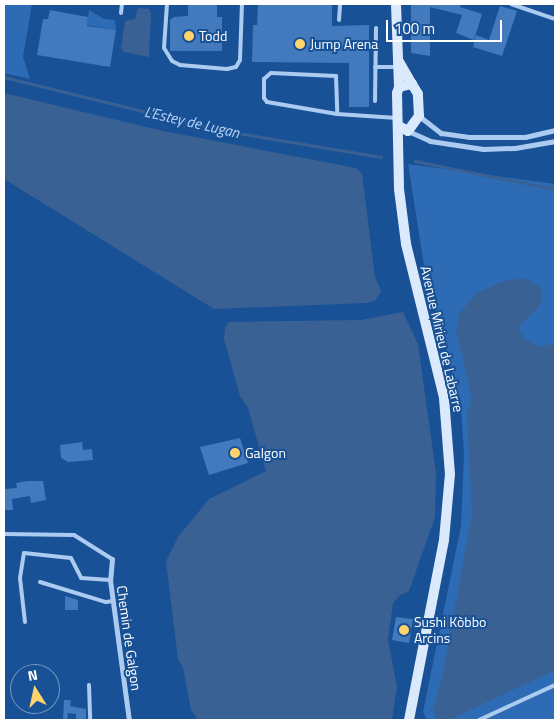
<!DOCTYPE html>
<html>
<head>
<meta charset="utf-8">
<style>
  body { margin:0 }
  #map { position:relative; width:559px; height:724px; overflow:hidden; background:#195196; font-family:"Titillium Web",sans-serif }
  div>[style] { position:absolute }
  .green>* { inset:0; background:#2d6bb4 }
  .water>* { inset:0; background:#396193 }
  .stream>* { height:2.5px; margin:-1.25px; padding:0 1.25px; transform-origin:1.25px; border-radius:1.25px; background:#396193 }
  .building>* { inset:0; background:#427abd }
  .service>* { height:4px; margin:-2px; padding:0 2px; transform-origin:2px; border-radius:2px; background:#accbf0 }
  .minor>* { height:5px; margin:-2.5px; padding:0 2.5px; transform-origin:2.5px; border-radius:2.5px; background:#accbf0 }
  .secondary>* { height:10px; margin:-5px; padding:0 5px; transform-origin:5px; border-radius:5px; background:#dae9fb }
  .dots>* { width:14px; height:14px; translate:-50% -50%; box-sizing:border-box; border:2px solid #195196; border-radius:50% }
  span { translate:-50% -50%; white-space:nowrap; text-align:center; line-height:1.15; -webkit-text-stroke:4px #195196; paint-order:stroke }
  .poi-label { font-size:14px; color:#fff }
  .left { translate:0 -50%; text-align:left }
  .street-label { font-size:14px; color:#fff }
  .water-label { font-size:15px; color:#b9d5f7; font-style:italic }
  .frame { position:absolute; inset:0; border:5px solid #fff; pointer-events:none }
  .north { position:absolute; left:10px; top:664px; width:50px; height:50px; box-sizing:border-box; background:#195196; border:1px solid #7597c0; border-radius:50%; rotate:350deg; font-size:14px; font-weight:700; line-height:20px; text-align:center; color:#fff }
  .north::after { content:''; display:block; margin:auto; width:18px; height:22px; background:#ffd46c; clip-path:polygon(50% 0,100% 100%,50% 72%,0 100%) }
  .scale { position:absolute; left:386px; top:20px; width:116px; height:22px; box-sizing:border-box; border:2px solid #fff; border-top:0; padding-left:6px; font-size:15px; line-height:18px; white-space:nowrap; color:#fff; -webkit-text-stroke:4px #195196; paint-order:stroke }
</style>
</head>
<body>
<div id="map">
  <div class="green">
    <div style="clip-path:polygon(4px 4px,32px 4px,23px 57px,30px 79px,4px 73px)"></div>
    <div style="clip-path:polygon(89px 10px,104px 19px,115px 20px,116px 30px,87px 25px)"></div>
    <div style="clip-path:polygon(408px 164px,555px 184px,555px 720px,427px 720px,423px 712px,461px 526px,464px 456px,461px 406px,424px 265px)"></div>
  </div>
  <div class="water">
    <div style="clip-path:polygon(138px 8px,149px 9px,151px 13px,149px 57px,124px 52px,121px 48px,125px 21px,135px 19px)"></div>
    <div style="clip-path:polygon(4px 93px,163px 131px,356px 168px,362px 174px,375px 277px,381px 291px,375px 301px,366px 303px,214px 309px,4px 179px)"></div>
    <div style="clip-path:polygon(525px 278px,541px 288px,542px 300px,538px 308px,520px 325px,520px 332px,527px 341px,538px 346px,555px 344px,555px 670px,449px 720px,437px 720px,433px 709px,442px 678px,472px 514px,467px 412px,472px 399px,456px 329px,459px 314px,476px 293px,504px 281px)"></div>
    <div style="clip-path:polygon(403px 312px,418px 344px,436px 473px,435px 517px,409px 591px,400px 595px,393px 603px,388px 640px,397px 687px,392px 720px,198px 720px,191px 710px,183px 668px,178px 659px,166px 561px,178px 537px,209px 499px,266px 471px,248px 408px,240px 396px,224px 339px,225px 328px,229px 322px,361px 320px)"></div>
  </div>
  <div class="stream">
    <div style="left:4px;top:77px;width:222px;rotate:13.8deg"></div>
    <div style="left:220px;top:130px;width:163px;rotate:9.5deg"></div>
    <div style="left:415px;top:161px;width:143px;rotate:11.3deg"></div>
  </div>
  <div class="building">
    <div style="clip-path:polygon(188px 4px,217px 4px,217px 17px,222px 17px,222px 51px,170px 51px,170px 20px,174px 17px,188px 16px)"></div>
    <div style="clip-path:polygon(258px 4px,332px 4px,332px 26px,369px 25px,369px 107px,349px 107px,349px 63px,252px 62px,253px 25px,257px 25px)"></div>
    <div style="clip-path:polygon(411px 4px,461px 4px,460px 7px,482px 14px,474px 40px,456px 33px,462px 15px,430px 7px,430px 56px,411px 53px)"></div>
    <div style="clip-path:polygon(500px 6px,517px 11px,502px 56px,473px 47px,476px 35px,489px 40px)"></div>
    <div style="clip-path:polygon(50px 10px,88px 17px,87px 26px,116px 30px,110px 67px,37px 55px,43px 19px,48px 19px)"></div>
    <div style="clip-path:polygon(240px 438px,248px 463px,209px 475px,200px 447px)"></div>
    <div style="clip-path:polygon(82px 442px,83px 450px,92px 449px,93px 460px,68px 462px,61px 458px,60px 445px)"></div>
    <div style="clip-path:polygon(27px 481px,43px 481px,46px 500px,31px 503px,30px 496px,12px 499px,13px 510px,4px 510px,4px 489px,17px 488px,16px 483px)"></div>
    <div style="clip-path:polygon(65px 596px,78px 600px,78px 610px,65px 610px)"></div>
    <div style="clip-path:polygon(396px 617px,413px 619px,409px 643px,392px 640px)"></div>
    <div style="clip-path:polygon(64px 700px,71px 700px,70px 706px,86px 709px,86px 720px,76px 720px,76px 714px,68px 713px,67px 720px,63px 720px)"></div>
  </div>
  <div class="service">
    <div style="left:167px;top:4px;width:44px;rotate:93.9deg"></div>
    <div style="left:164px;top:48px;width:15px;rotate:58deg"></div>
    <div style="left:172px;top:61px;width:9px;rotate:27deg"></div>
    <div style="left:180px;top:65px;width:47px;rotate:4.9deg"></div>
    <div style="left:227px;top:69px;width:9px;rotate:-13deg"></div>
    <div style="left:236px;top:67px;width:8px;rotate:-60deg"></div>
    <div style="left:240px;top:60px;width:56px;rotate:-88deg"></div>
    <div style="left:511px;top:4px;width:46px;rotate:18.8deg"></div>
    <div style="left:121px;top:13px;width:9px;rotate:-84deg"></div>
    <div style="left:339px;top:20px;width:16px;rotate:-86deg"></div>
    <div style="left:375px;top:67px;width:21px"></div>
    <div style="left:271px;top:73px;width:65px;rotate:2.6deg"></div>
    <div style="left:336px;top:76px;width:38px;rotate:88deg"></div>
    <div style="left:337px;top:114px;width:71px;rotate:-170.3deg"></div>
    <div style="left:267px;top:102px;width:5px;rotate:-127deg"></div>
    <div style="left:264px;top:98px;width:19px;rotate:-90deg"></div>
    <div style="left:264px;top:79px;width:9px;rotate:-41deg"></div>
    <div style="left:375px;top:101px;width:73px;rotate:-89.2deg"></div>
    <div style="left:337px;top:114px;width:60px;rotate:3.8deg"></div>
    <div style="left:4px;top:534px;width:70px;rotate:0.8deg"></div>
    <div style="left:74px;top:535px;width:45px;rotate:32.3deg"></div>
    <div style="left:40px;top:582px;width:69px;rotate:16.9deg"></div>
    <div style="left:106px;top:602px;width:7px;rotate:-8deg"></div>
    <div style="left:25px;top:622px;width:44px;rotate:-96.5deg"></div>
    <div style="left:20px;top:578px;width:25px;rotate:-81deg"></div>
    <div style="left:24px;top:553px;width:47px;rotate:6.1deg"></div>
    <div style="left:71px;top:558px;width:22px;rotate:63deg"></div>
    <div style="left:81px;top:578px;width:29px;rotate:4deg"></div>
    <div style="left:89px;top:685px;width:35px;rotate:88deg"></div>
    <div style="left:479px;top:720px;width:84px;rotate:-24.7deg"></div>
  </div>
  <div class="minor">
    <div style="left:419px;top:116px;width:28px;rotate:38deg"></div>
    <div style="left:441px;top:133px;width:28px;rotate:8deg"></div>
    <div style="left:469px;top:137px;width:56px"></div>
    <div style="left:525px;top:137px;width:31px;rotate:-13deg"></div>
    <div style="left:408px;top:131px;width:24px;rotate:24deg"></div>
    <div style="left:430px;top:141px;width:54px;rotate:8.6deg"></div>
    <div style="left:483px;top:149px;width:32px;rotate:-2deg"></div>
    <div style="left:515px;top:148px;width:41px;rotate:-9.9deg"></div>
    <div style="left:112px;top:559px;width:21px;rotate:95deg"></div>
    <div style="left:110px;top:580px;width:141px;rotate:82.3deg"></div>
  </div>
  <div class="secondary">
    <div style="left:396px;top:4px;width:83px;rotate:87.9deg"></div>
    <div style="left:398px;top:60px;width:28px;rotate:60deg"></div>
    <div style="left:399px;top:126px;width:10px;rotate:29deg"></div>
    <div style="left:408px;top:131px;width:19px;rotate:-54deg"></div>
    <div style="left:419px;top:116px;width:22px;rotate:-93deg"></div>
    <div style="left:418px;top:94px;width:12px;rotate:-121deg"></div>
    <div style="left:412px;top:84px;width:13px;rotate:167deg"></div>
    <div style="left:399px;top:87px;width:6px;rotate:108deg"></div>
    <div style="left:397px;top:93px;width:96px;rotate:88.8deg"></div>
    <div style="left:399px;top:189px;width:55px;rotate:82.7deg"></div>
    <div style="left:406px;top:244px;width:159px;rotate:76.1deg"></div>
    <div style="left:444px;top:398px;width:76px;rotate:85.5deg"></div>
    <div style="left:450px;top:474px;width:66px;rotate:95.2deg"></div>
    <div style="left:444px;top:540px;width:183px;rotate:101deg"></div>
  </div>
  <div class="dots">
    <div style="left:189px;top:36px;background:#ffd46c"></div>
    <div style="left:300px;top:44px;background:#ffd46c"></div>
    <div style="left:235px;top:453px;background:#ffd46c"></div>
    <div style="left:404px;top:630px;background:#ffd46c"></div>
  </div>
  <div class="poi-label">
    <span class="left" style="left:199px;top:36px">Todd</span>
    <span class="left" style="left:310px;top:44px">Jump Arena</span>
    <span class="left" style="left:245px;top:453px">Galgon</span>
    <span class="left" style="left:414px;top:630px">Sushi Kòbbo<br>Arcins</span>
  </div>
  <div class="street-label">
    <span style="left:442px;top:339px;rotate:77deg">Avenue Mirieu de Labarre</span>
    <span style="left:129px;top:638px;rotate:82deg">Chemin de Galgon</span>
  </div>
  <div class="water-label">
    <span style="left:192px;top:122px;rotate:13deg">L'Estey de Lugan</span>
  </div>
  <div class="frame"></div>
  <div class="north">N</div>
  <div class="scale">100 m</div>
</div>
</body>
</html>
